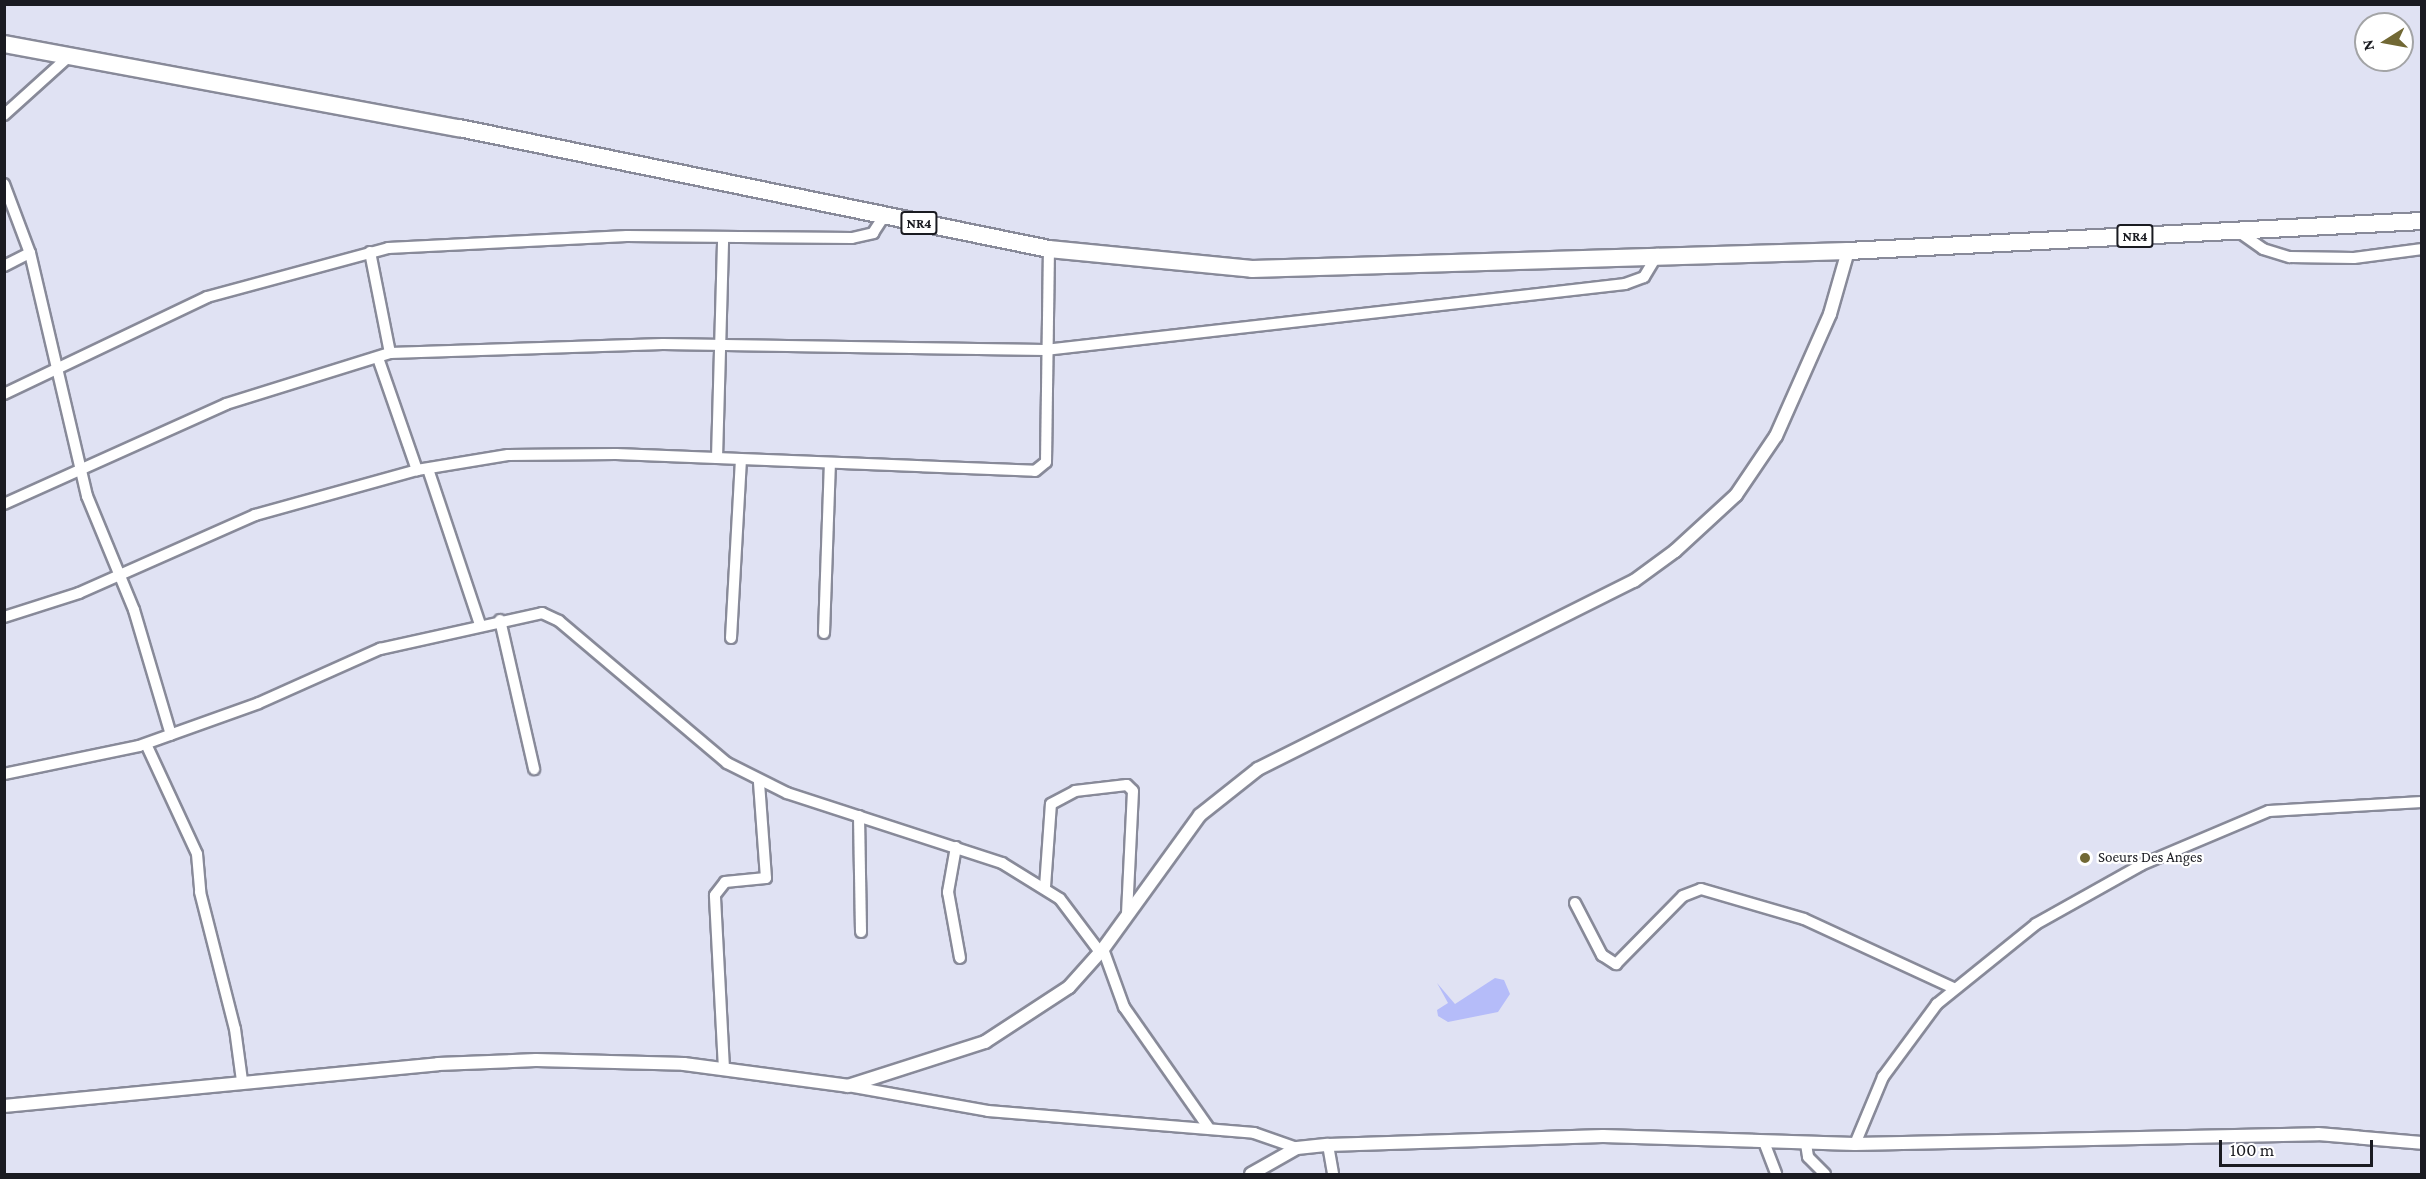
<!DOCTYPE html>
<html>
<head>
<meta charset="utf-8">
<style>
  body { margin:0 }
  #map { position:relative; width:2426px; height:1179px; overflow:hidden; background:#e0e2f3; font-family:"Crimson Pro",serif }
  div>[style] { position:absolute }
  .green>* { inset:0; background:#b5bcf9 }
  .roads { filter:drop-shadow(2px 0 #888a99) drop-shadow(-2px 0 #888a99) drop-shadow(0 2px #888a99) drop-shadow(0 -2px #888a99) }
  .minor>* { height:10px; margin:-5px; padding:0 5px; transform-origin:5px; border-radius:5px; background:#fff }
  .tertiary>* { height:12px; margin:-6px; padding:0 6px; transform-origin:6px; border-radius:6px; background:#fff }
  .trunk>* { height:16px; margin:-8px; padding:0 8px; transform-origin:8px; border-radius:8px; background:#fff }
  .dots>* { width:16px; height:16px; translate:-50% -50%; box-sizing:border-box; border:3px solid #fff; border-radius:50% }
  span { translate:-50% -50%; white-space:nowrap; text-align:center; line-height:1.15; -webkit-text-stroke:4.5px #fff; paint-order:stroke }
  .shield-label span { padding:2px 4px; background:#fff; border:2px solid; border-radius:4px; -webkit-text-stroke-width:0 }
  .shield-label { font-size:14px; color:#1a1b21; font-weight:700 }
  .poi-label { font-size:15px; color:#1a1b21 }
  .left { translate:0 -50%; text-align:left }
  .frame { position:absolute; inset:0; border:6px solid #1a1b21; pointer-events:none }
  .north { position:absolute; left:2354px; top:12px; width:60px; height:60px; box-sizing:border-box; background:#fff; border:2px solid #a3a4a6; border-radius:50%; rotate:259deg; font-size:16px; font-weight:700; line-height:24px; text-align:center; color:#1a1b21 }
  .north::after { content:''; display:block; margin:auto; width:21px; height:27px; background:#716834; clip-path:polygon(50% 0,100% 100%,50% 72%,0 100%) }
  .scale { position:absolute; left:2219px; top:1140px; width:154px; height:27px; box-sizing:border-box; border:3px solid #1a1b21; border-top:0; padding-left:8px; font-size:18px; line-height:21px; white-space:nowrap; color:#1a1b21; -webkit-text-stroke:4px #fff; paint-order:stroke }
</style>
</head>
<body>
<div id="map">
  <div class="green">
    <div style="clip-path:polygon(1495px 978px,1504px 980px,1510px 994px,1498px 1012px,1448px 1022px,1438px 1016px,1437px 1010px,1448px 1003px,1437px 983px,1455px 1004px)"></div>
  </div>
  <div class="roads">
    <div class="minor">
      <div style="left:4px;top:115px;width:84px;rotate:-42.1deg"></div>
      <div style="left:4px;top:184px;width:74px;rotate:69.4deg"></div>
      <div style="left:30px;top:253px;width:250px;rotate:76.8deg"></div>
      <div style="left:87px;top:496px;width:123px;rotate:67.6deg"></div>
      <div style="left:134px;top:610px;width:130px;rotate:73.5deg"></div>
      <div style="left:2239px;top:232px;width:29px;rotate:35deg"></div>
      <div style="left:2263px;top:249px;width:28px;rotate:17deg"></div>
      <div style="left:2290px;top:257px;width:64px;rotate:0.9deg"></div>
      <div style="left:2354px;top:258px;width:69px;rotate:-7.5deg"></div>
      <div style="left:370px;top:252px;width:103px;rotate:78.8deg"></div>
      <div style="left:4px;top:266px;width:29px;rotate:-27deg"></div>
      <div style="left:378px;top:358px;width:119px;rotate:70.8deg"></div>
      <div style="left:417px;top:470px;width:92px;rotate:-9.4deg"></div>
      <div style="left:508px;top:455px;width:108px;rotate:-0.5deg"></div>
      <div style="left:616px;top:454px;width:419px;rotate:2.3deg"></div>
      <div style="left:1035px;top:471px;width:14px;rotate:-39deg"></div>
      <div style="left:1046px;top:462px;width:213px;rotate:-89.2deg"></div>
      <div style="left:4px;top:394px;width:225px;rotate:-25.5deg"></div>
      <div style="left:207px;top:297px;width:188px;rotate:-15.1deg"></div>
      <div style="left:388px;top:248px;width:239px;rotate:-2.9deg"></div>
      <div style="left:627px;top:236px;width:225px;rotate:0.5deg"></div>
      <div style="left:852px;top:238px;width:22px;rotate:-13deg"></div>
      <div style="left:873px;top:233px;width:20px;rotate:-57deg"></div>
      <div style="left:717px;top:458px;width:220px;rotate:-88.4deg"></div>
      <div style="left:428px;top:469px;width:163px;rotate:71.5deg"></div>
      <div style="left:4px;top:504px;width:243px;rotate:-24.2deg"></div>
      <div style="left:226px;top:404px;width:172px;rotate:-17.3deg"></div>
      <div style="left:390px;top:353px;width:273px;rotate:-1.9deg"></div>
      <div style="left:663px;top:344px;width:382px;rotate:0.9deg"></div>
      <div style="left:1045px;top:350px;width:584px;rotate:-6.49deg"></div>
      <div style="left:1625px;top:284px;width:20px;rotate:-20deg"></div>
      <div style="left:1644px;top:277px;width:27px;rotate:-59deg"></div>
      <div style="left:4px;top:617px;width:79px;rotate:-17.7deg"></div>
      <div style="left:79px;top:593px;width:193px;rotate:-23.9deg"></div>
      <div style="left:255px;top:515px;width:168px;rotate:-15.5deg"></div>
      <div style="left:500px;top:620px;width:153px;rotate:77.1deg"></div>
      <div style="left:824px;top:633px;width:170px;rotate:-88deg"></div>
      <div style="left:731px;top:638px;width:179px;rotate:-86.8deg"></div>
      <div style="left:146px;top:744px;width:121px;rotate:65.1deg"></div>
      <div style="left:197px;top:854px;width:38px;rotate:85deg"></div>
      <div style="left:200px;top:892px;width:141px;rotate:75.7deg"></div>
      <div style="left:235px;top:1029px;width:52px;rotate:82.3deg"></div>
      <div style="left:4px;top:774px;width:138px;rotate:-11.7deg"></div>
      <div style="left:139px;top:746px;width:127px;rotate:-19.7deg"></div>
      <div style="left:259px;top:703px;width:133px;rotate:-24.1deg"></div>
      <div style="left:380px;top:649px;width:166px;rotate:-12.5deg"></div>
      <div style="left:542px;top:613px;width:19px;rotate:25deg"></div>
      <div style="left:559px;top:621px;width:220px;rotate:40.2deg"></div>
      <div style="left:727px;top:763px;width:67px;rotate:26.6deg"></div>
      <div style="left:787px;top:793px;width:226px;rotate:18deg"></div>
      <div style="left:1002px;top:863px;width:68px;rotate:31.8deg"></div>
      <div style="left:1060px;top:899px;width:66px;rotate:53deg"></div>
      <div style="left:859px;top:816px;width:116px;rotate:89deg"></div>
      <div style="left:956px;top:847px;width:46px;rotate:100.1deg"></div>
      <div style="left:948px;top:892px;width:67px;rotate:79.7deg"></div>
      <div style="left:1045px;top:887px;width:83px;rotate:-85.9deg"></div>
      <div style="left:1051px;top:804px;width:27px;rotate:-28deg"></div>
      <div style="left:1075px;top:791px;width:52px;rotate:-6.6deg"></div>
      <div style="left:1127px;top:785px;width:8px;rotate:45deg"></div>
      <div style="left:1133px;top:791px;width:123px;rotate:92.8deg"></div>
      <div style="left:1575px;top:903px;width:59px;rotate:62.6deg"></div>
      <div style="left:1602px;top:955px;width:17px;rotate:33deg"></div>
      <div style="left:1616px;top:964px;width:95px;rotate:-45.4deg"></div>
      <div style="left:1683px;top:896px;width:19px;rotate:-21deg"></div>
      <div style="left:1701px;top:889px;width:107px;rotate:16.2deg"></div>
      <div style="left:1804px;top:919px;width:164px;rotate:24.8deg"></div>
      <div style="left:1103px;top:949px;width:62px;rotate:70.1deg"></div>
      <div style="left:1124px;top:1007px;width:146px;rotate:55deg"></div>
      <div style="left:724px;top:1069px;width:174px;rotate:-93deg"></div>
      <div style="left:715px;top:895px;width:16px;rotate:-52deg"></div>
      <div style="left:725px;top:882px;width:41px;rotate:-5.6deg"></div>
      <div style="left:766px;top:878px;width:96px;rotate:-94.2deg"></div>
      <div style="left:848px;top:1086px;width:142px;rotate:10.1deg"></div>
      <div style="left:988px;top:1111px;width:267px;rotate:4.7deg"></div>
      <div style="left:1254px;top:1133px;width:46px;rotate:19.2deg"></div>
      <div style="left:1764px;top:1142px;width:34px;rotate:69deg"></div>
      <div style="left:1806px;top:1144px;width:13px;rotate:81deg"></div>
      <div style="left:1808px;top:1157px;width:24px;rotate:45deg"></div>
      <div style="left:1855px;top:1144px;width:73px;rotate:-67.3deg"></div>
      <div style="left:1883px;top:1077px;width:91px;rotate:-53.5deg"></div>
      <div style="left:1937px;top:1004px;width:127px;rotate:-38.9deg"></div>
      <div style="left:2036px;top:924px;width:120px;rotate:-29.3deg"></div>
      <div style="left:2141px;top:865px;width:139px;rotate:-22.9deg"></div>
      <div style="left:2269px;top:811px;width:153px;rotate:-3.4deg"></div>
      <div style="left:1328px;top:1145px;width:29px;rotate:80deg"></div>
    </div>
    <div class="tertiary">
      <div style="left:4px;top:1106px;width:436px;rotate:-5.5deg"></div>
      <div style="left:438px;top:1064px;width:98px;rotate:-2.3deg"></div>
      <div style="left:536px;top:1060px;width:148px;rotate:1.5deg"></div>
      <div style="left:684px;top:1064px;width:165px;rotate:7.6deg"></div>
      <div style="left:848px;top:1086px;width:144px;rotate:-17.8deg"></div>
      <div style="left:985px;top:1042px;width:100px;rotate:-33.2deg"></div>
      <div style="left:1069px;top:987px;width:51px;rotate:-48.2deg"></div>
      <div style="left:1103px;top:949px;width:165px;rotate:-54.1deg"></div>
      <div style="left:1200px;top:815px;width:74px;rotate:-38.4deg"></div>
      <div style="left:1258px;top:769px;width:420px;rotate:-26.6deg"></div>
      <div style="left:1634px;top:581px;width:51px;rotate:-36.2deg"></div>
      <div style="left:1675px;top:551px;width:83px;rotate:-42.6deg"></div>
      <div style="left:1736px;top:495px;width:71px;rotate:-55.9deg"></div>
      <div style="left:1776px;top:436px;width:133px;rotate:-66.1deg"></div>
      <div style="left:1830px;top:314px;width:66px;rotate:-74.1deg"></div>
      <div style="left:1251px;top:1174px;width:53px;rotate:-29.5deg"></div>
      <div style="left:1297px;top:1148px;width:31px;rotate:-6deg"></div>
      <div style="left:1328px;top:1145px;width:275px;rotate:-1.9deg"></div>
      <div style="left:1603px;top:1136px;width:252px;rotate:1.8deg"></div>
      <div style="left:1855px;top:1144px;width:463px;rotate:-1.2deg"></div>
      <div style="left:2318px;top:1134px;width:104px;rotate:4.9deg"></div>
    </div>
    <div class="trunk">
      <div style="left:4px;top:44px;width:463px;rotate:10.5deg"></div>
      <div style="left:459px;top:128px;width:602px;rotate:11.59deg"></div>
      <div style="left:1049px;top:249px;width:204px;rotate:5.6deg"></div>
      <div style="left:1252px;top:269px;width:596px;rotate:-1.73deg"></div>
      <div style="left:1848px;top:251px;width:575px;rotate:-2.99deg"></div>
    </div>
  </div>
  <div class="dots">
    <div style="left:2085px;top:858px;background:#716834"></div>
  </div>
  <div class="shield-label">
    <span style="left:919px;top:223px">NR4</span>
    <span style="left:2135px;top:236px">NR4</span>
  </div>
  <div class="poi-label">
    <span class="left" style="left:2098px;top:858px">Soeurs Des Anges</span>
  </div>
  <div class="frame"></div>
  <div class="north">N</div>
  <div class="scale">100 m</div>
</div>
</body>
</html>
